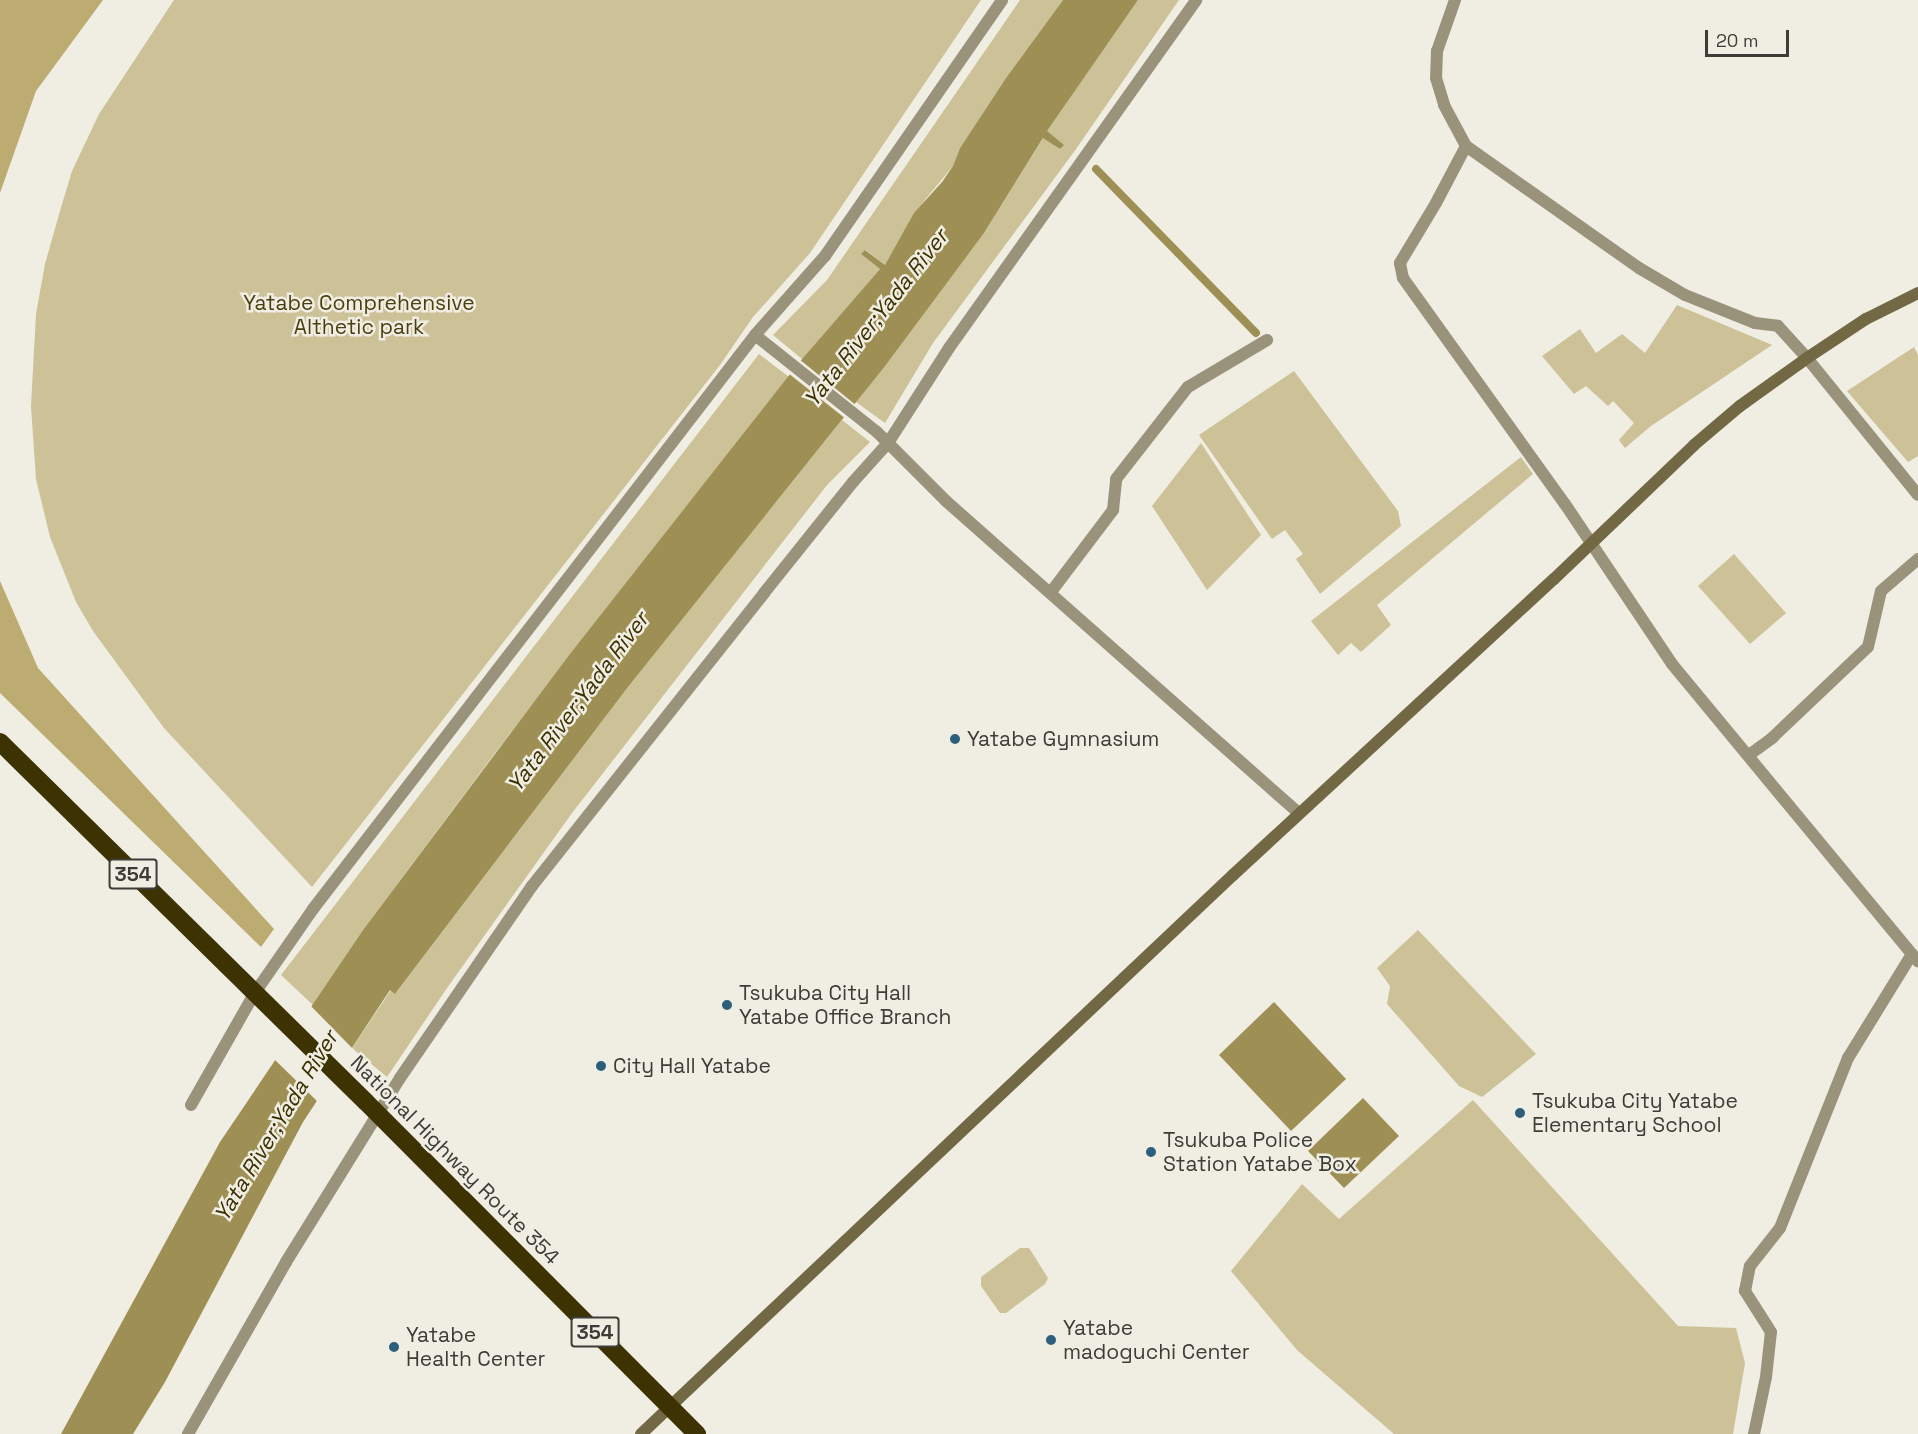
<!DOCTYPE html>
<html>
<head>
<meta charset="utf-8">
<style>
  body { margin:0 }
  #map { position:relative; width:1918px; height:1434px; overflow:hidden; background:#f0ede2; font-family:"Space Grotesk",sans-serif }
  div>[style] { position:absolute }
  .green>* { inset:0; background:#ccc197 }
  .forest>* { inset:0; background:#bcac71 }
  .water>* { inset:0; background:#9e8f55 }
  .pier>* { inset:0; background:#f0ede2 }
  .stream>* { height:8px; margin:-4px; padding:0 4px; transform-origin:4px; border-radius:4px; background:#9e8f55 }
  .street>* { height:12px; margin:-6px; padding:0 6px; transform-origin:6px; border-radius:6px; background:#9a937b }
  .secondary>* { height:12px; margin:-6px; padding:0 6px; transform-origin:6px; border-radius:6px; background:#726944 }
  .highway>* { height:18px; margin:-9px; padding:0 9px; transform-origin:9px; border-radius:9px; background:#3d3202 }
  .dots>* { width:16px; height:16px; translate:-50% -50%; box-sizing:border-box; border:3px solid #f0ede2; border-radius:50% }
  span { translate:-50% -50%; white-space:nowrap; text-align:center; line-height:1.15; -webkit-text-stroke:5px #f0ede2; paint-order:stroke }
  .shield-label span { padding:2px 4px; background:#f0ede2; border:2px solid; border-radius:4px; -webkit-text-stroke-width:0 }
  .shield-label { font-size:20px; color:#3d3c38; font-weight:700 }
  .park-label { font-size:21px; color:#4b3f10 }
  .poi-label { font-size:21px; color:#3d3c38 }
  .left { translate:0 -50%; text-align:left }
  .street-label { font-size:21px; color:#3d3c38 }
  .water-label { font-size:22px; color:#3b3000; font-style:italic }
  .scale { position:absolute; left:1705px; top:30px; width:84px; height:27px; box-sizing:border-box; border:3px solid #3d3c38; border-top:0; padding-left:8px; font-size:18px; line-height:21px; white-space:nowrap; color:#3d3c38; -webkit-text-stroke:4px #f0ede2; paint-order:stroke }
</style>
</head>
<body>
<div id="map">
  <div class="green">
    <div style="clip-path:polygon(174px 0,981px 0,810px 253px,753px 317px,720px 365px,312px 887px,164px 728px,93px 631px,76px 602px,50px 537px,36px 479px,31px 406px,36px 314px,45px 264px,60px 211px,72px 171px,99px 114px)"></div>
    <div style="clip-path:polygon(1020px 0,1063px 0,1006px 78px,960px 148px,953px 166px,924px 201px,885px 265px,866px 250px,861px 254px,880px 269px,802px 359px,773px 335px,827px 280px)"></div>
    <div style="clip-path:polygon(1138px 0,1179px 0,1076px 149px,933px 343px,885px 423px,856px 402px,984px 233px,1044px 137px,1060px 149px,1063px 145px,1046px 132px)"></div>
    <div style="clip-path:polygon(1677px 305px,1772px 345px,1651px 426px,1625px 448px,1619px 440px,1634px 423px,1613px 401px,1608px 406px,1586px 386px,1574px 394px,1542px 356px,1580px 329px,1596px 353px,1622px 334px,1645px 353px)"></div>
    <div style="clip-path:polygon(1914px 347px,1918px 355px,1918px 456px,1908px 462px,1847px 391px)"></div>
    <div style="clip-path:polygon(759px 354px,789px 377px,495px 753px,363px 930px,313px 1005px,281px 975px)"></div>
    <div style="clip-path:polygon(1294px 371px,1398px 511px,1401px 526px,1320px 594px,1296px 559px,1303px 554px,1285px 530px,1272px 539px,1199px 435px)"></div>
    <div style="clip-path:polygon(842px 420px,870px 442px,827px 485px,572px 813px,447px 988px,387px 1077px,352px 1048px,391px 990px,396px 993px,628px 687px)"></div>
    <div style="clip-path:polygon(1201px 443px,1261px 535px,1207px 590px,1152px 506px)"></div>
    <div style="clip-path:polygon(1521px 457px,1533px 474px,1377px 605px,1391px 625px,1361px 652px,1351px 643px,1338px 655px,1311px 621px)"></div>
    <div style="clip-path:polygon(1734px 554px,1786px 613px,1750px 644px,1698px 586px)"></div>
    <div style="clip-path:polygon(1418px 930px,1536px 1054px,1482px 1097px,1459px 1086px,1387px 1004px,1390px 986px,1377px 968px)"></div>
    <div style="clip-path:polygon(1473px 1100px,1678px 1326px,1736px 1328px,1745px 1363px,1733px 1434px,1394px 1434px,1297px 1350px,1231px 1271px,1302px 1184px,1339px 1219px)"></div>
    <div style="clip-path:polygon(1020px 1248px,1029px 1248px,1048px 1278px,1045px 1284px,1006px 1313px,1000px 1313px,981px 1286px,981px 1277px)"></div>
  </div>
  <div class="forest">
    <div style="clip-path:polygon(0 0,103px 0,36px 91px,0 193px)"></div>
    <div style="clip-path:polygon(0 581px,38px 668px,274px 929px,261px 947px,0 693px)"></div>
  </div>
  <div class="water">
    <div style="clip-path:polygon(1063px 0,1138px 0,1047px 131px,1064px 145px,1060px 149px,1043px 138px,984px 233px,885px 366px,628px 687px,395px 994px,390px 990px,303px 1122px,165px 1382px,133px 1434px,61px 1434px,220px 1142px,363px 930px,570px 654px,802px 359px,880px 269px,861px 254px,865px 250px,885px 265px,914px 213px,942px 182px,953px 166px,960px 148px,1006px 78px)"></div>
    <div style="clip-path:polygon(1274px 1002px,1346px 1079px,1291px 1131px,1219px 1055px)"></div>
    <div style="clip-path:polygon(1363px 1098px,1399px 1136px,1344px 1188px,1308px 1151px)"></div>
  </div>
  <div class="pier">
    <div style="clip-path:polygon(799px 359px,857px 406px,846px 419px,788px 373px)"></div>
    <div style="clip-path:polygon(309px 1004px,354px 1050px,319px 1103px,273px 1058px)"></div>
  </div>
  <div class="stream">
    <div style="left:1096px;top:169px;width:229px;rotate:45.7deg"></div>
  </div>
  <div class="street">
    <div style="left:1455px;top:0;width:54px;rotate:109.4deg"></div>
    <div style="left:1437px;top:51px;width:27px;rotate:92deg"></div>
    <div style="left:1436px;top:78px;width:28px;rotate:73deg"></div>
    <div style="left:1444px;top:105px;width:47px;rotate:61.8deg"></div>
    <div style="left:1466px;top:146px;width:212px;rotate:35.2deg"></div>
    <div style="left:1639px;top:268px;width:53px;rotate:30.4deg"></div>
    <div style="left:1685px;top:295px;width:75px;rotate:21.8deg"></div>
    <div style="left:1755px;top:323px;width:23px;rotate:7deg"></div>
    <div style="left:1778px;top:326px;width:43px;rotate:47.8deg"></div>
    <div style="left:1807px;top:358px;width:176px;rotate:51deg"></div>
    <div style="left:1466px;top:146px;width:64px;rotate:117.8deg"></div>
    <div style="left:1436px;top:203px;width:70px;rotate:121deg"></div>
    <div style="left:1400px;top:263px;width:15px;rotate:79deg"></div>
    <div style="left:1403px;top:278px;width:278px;rotate:54.4deg"></div>
    <div style="left:1565px;top:504px;width:192px;rotate:56.2deg"></div>
    <div style="left:1672px;top:664px;width:386px;rotate:50.4deg"></div>
    <div style="left:755px;top:335px;width:156px;rotate:38.5deg"></div>
    <div style="left:877px;top:432px;width:98px;rotate:45deg"></div>
    <div style="left:946px;top:501px;width:471px;rotate:41.5deg"></div>
    <div style="left:1051px;top:592px;width:103px;rotate:-52.9deg"></div>
    <div style="left:1113px;top:510px;width:31px;rotate:-84deg"></div>
    <div style="left:1116px;top:479px;width:117px;rotate:-52deg"></div>
    <div style="left:1188px;top:387px;width:92px;rotate:-30.7deg"></div>
    <div style="left:1749px;top:755px;width:29px;rotate:-36deg"></div>
    <div style="left:1772px;top:738px;width:132px;rotate:-43.5deg"></div>
    <div style="left:1868px;top:647px;width:57px;rotate:-76.9deg"></div>
    <div style="left:1881px;top:591px;width:49px;rotate:-40.9deg"></div>
    <div style="left:191px;top:1105px;width:128px;rotate:-60.4deg"></div>
    <div style="left:254px;top:994px;width:103px;rotate:-55.2deg"></div>
    <div style="left:313px;top:909px;width:724px;rotate:-52.4deg"></div>
    <div style="left:755px;top:335px;width:106px;rotate:-48.5deg"></div>
    <div style="left:825px;top:256px;width:311px;rotate:-55.3deg"></div>
    <div style="left:188px;top:1434px;width:198px;rotate:-60.3deg"></div>
    <div style="left:286px;top:1262px;width:216px;rotate:-58.2deg"></div>
    <div style="left:400px;top:1078px;width:233px;rotate:-55.5deg"></div>
    <div style="left:532px;top:886px;width:374px;rotate:-51.6deg"></div>
    <div style="left:764px;top:593px;width:142px;rotate:-51.3deg"></div>
    <div style="left:853px;top:482px;width:52px;rotate:-48.1deg"></div>
    <div style="left:888px;top:443px;width:113px;rotate:-57.3deg"></div>
    <div style="left:949px;top:348px;width:427px;rotate:-54.6deg"></div>
    <div style="left:1754px;top:1434px;width:58px;rotate:-78.1deg"></div>
    <div style="left:1766px;top:1377px;width:45px;rotate:-83.7deg"></div>
    <div style="left:1771px;top:1332px;width:49px;rotate:-122.4deg"></div>
    <div style="left:1745px;top:1291px;width:25px;rotate:-79deg"></div>
    <div style="left:1750px;top:1266px;width:48px;rotate:-51.7deg"></div>
    <div style="left:1780px;top:1228px;width:183px;rotate:-68.2deg"></div>
    <div style="left:1848px;top:1058px;width:122px;rotate:-58.4deg"></div>
  </div>
  <div class="secondary">
    <div style="left:641px;top:1434px;width:814px;rotate:-43.36deg"></div>
    <div style="left:1233px;top:875px;width:437px;rotate:-42.7deg"></div>
    <div style="left:1554px;top:579px;width:194px;rotate:-43.7deg"></div>
    <div style="left:1694px;top:445px;width:60px;rotate:-40.3deg"></div>
    <div style="left:1740px;top:406px;width:82px;rotate:-35.6deg"></div>
    <div style="left:1807px;top:358px;width:71px;rotate:-33.5deg"></div>
    <div style="left:1866px;top:319px;width:58px;rotate:-26.6deg"></div>
  </div>
  <div class="highway">
    <div style="left:0;top:742px;width:513px;rotate:44.53deg"></div>
    <div style="left:366px;top:1102px;width:469px;rotate:45.1deg"></div>
  </div>
  <div class="dots">
    <div style="left:955px;top:739px;background:#2c5f7b"></div>
    <div style="left:727px;top:1005px;background:#2c5f7b"></div>
    <div style="left:601px;top:1066px;background:#2c5f7b"></div>
    <div style="left:1520px;top:1113px;background:#2c5f7b"></div>
    <div style="left:1151px;top:1152px;background:#2c5f7b"></div>
    <div style="left:1051px;top:1340px;background:#2c5f7b"></div>
    <div style="left:394px;top:1347px;background:#2c5f7b"></div>
  </div>
  <div class="shield-label">
    <span style="left:133px;top:874px">354</span>
    <span style="left:595px;top:1332px">354</span>
  </div>
  <div class="park-label">
    <span style="left:359px;top:315px">Yatabe Comprehensive<br>Althetic park</span>
  </div>
  <div class="poi-label">
    <span class="left" style="left:967px;top:739px">Yatabe Gymnasium</span>
    <span class="left" style="left:739px;top:1005px">Tsukuba City Hall<br>Yatabe Office Branch</span>
    <span class="left" style="left:613px;top:1066px">City Hall Yatabe</span>
    <span class="left" style="left:1532px;top:1113px">Tsukuba City Yatabe<br>Elementary School</span>
    <span class="left" style="left:1163px;top:1152px">Tsukuba Police<br>Station Yatabe Box</span>
    <span class="left" style="left:1063px;top:1340px">Yatabe<br>madoguchi Center</span>
    <span class="left" style="left:406px;top:1347px">Yatabe<br>Health Center</span>
  </div>
  <div class="street-label">
    <span style="left:455px;top:1160px;rotate:45deg">National Highway Route 354</span>
  </div>
  <div class="water-label">
    <span style="left:876px;top:318px;rotate:-52deg">Yata River;Yada River</span>
    <span style="left:578px;top:702px;rotate:-53deg">Yata River;Yada River</span>
    <span style="left:276px;top:1126px;rotate:-59deg">Yata River;Yada River</span>
  </div>
  <div class="scale">20 m</div>
</div>
</body>
</html>
